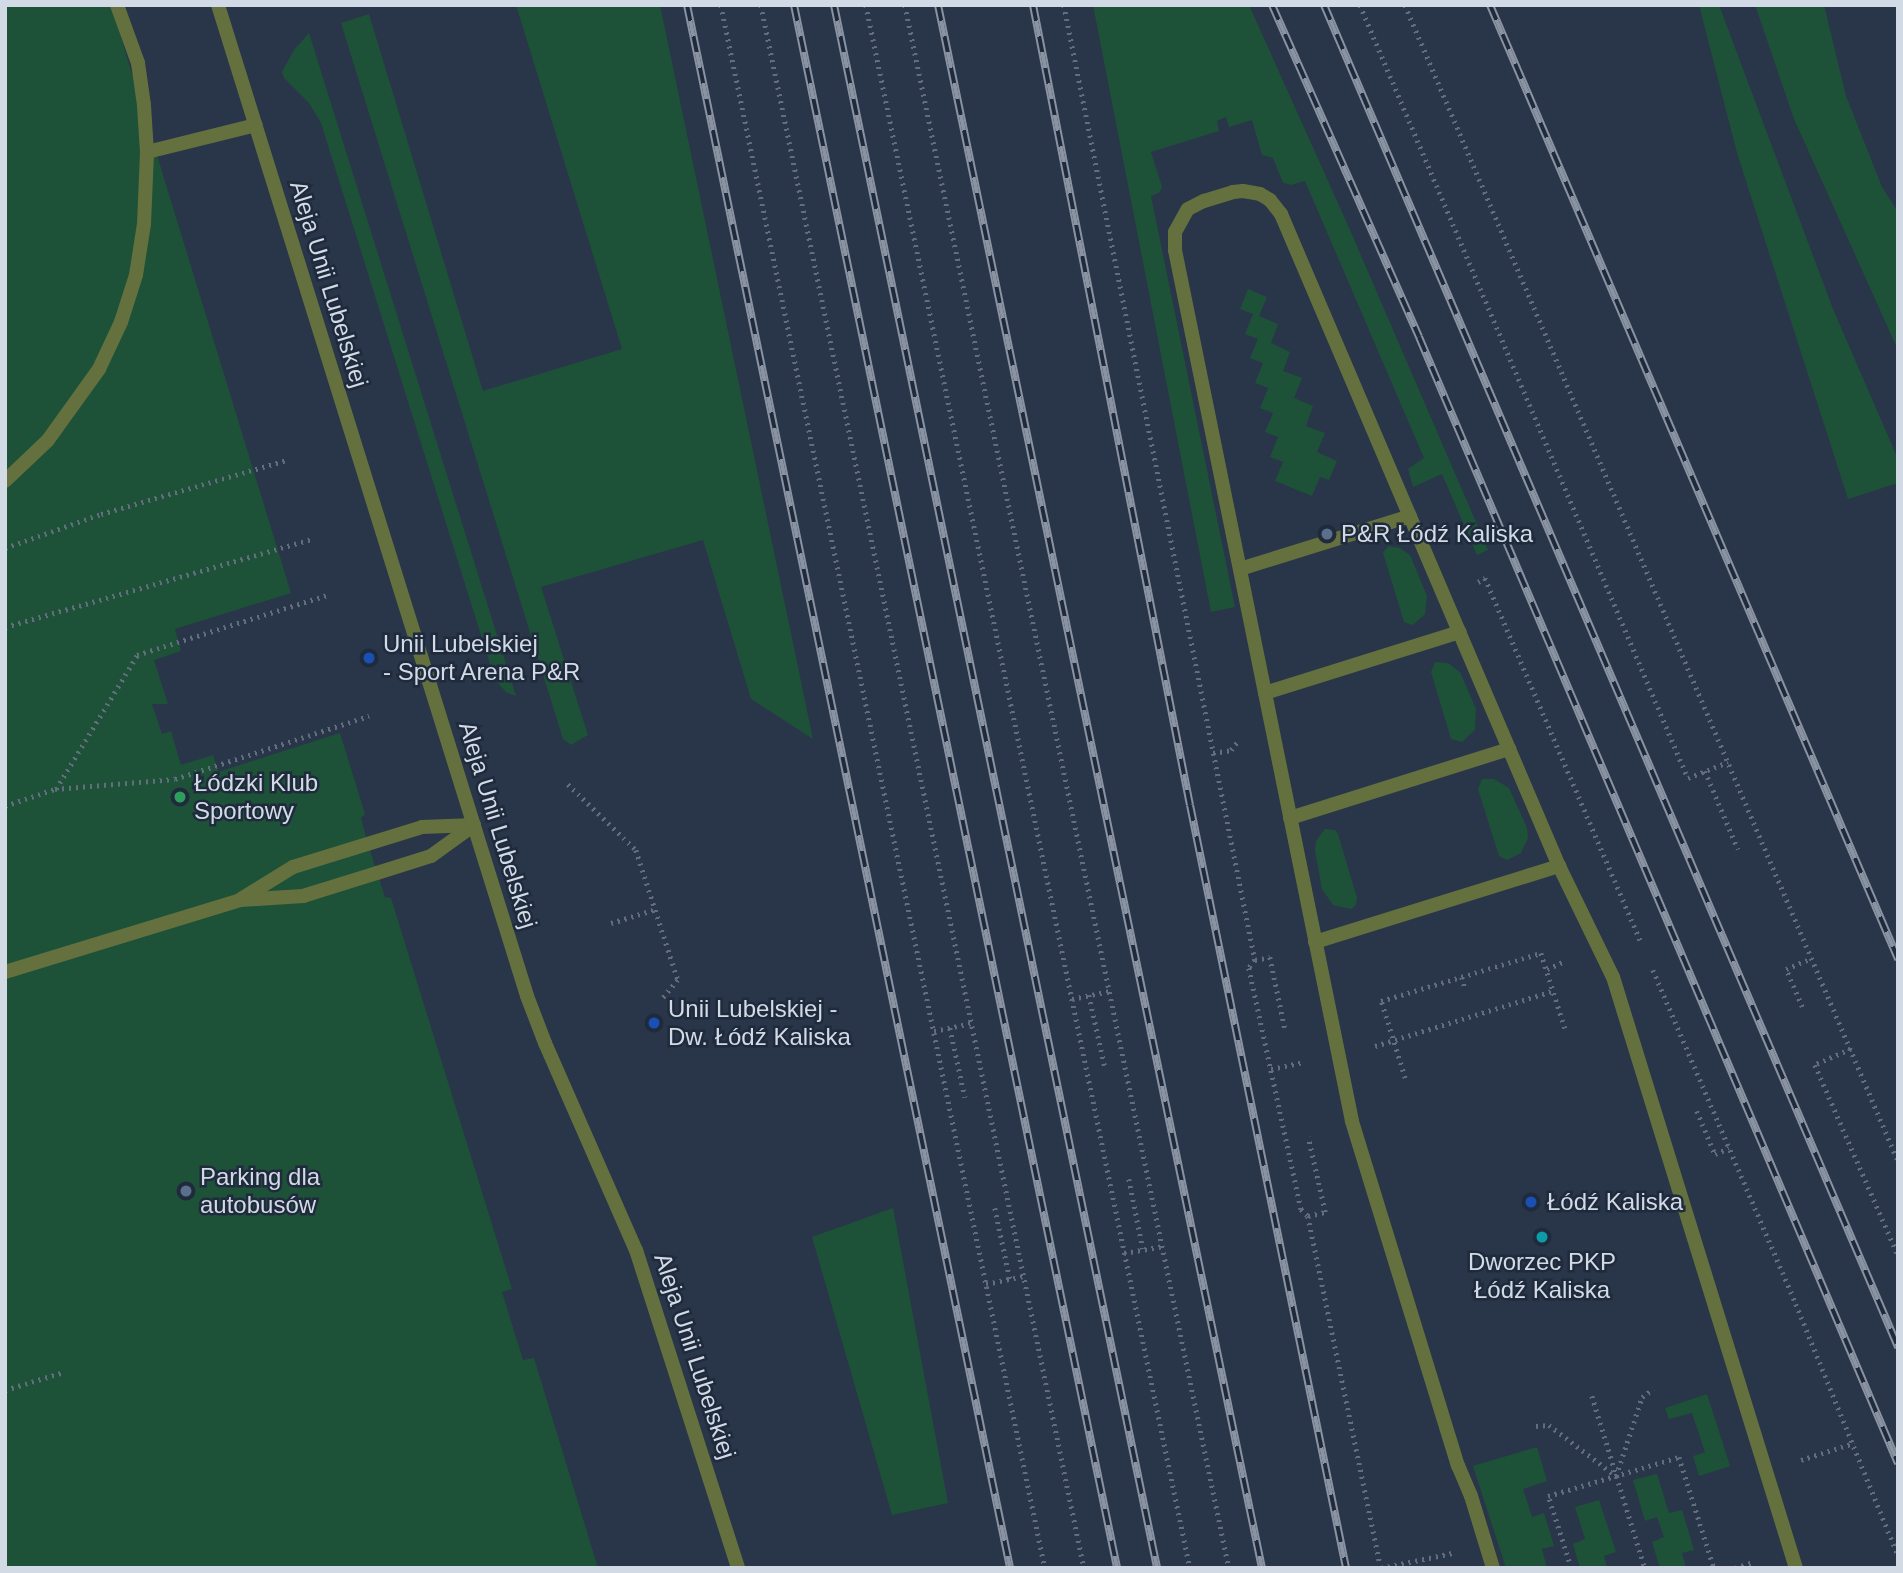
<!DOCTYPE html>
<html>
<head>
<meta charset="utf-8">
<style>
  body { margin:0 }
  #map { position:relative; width:1903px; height:1573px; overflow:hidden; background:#293548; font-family:Arial,sans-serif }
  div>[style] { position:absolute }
  .green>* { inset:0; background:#1d5239 }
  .path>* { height:4.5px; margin-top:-2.25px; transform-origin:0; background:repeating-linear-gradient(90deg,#626d7d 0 2px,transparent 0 7px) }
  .service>* { height:14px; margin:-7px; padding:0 7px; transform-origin:7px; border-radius:7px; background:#64713e }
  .tertiary>* { height:14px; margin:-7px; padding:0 7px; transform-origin:7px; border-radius:7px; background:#64713e }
  .rail>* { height:8px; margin-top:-4px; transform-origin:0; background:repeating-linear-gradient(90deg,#1f2b3d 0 16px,#8993a2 0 32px); box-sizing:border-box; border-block:2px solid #8993a2 }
  .dots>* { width:19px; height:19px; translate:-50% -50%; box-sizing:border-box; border:4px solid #1f2b3d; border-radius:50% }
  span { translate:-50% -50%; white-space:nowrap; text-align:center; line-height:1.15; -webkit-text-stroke:5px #1f2b3d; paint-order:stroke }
  .street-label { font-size:24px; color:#d2dae6 }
  .poi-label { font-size:24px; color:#d2dae6 }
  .left { translate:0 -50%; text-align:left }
  .frame { position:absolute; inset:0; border:7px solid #d2dae6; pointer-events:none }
</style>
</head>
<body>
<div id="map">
  <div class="green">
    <div style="clip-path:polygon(5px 5px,111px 5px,291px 593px,175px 629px,181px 651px,154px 660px,168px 704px,152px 704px,162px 734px,171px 731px,181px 765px,213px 755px,218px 772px,340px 733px,365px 814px,361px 818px,368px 844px,385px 897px,391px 898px,512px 1289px,502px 1292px,523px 1360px,534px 1358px,598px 1568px,5px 1568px)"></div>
    <div style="clip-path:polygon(516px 5px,660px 5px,813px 739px,751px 699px,703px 540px,541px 587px,588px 735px,571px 745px,563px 739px,341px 23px,369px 14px,483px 391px,622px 349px)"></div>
    <div style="clip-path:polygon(1093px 5px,1249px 5px,1350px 230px,1488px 550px,1477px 555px,1442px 474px,1413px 487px,1408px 469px,1424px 458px,1305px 181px,1291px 185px,1283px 183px,1273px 158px,1262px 155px,1252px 120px,1229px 127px,1226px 117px,1217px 121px,1219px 131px,1151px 152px,1162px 187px,1159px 193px,1151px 196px,1235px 607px,1211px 612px)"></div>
    <div style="clip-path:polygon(1699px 5px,1719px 5px,1833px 309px,1898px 459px,1898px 483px,1848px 499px,1737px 153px)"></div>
    <div style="clip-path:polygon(1755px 5px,1824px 5px,1846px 96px,1882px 187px,1898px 212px,1898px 350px,1794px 119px)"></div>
    <div style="clip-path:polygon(309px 33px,516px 696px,507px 693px,495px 680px,321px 123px,309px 103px,284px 78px,282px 72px,294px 50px)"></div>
    <div style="clip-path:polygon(1248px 289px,1267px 297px,1259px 316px,1278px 324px,1271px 343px,1290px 352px,1283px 371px,1302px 378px,1294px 398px,1313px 406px,1306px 426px,1325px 433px,1317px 452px,1337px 461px,1329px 480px,1320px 477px,1312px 496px,1275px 481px,1283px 462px,1270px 457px,1278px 437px,1265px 432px,1273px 413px,1260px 408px,1268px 388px,1255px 383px,1263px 363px,1250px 358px,1258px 339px,1245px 334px,1253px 314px,1240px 309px)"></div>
    <div style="clip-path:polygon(1389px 546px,1400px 548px,1410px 555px,1427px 596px,1425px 614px,1413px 625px,1404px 622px,1384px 556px,1383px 552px)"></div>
    <div style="clip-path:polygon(1435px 662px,1448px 663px,1460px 672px,1476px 709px,1475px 730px,1462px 742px,1451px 739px,1431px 672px)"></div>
    <div style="clip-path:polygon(1482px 779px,1494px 779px,1509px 788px,1527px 828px,1528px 838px,1521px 853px,1507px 860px,1499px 856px,1478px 789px)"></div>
    <div style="clip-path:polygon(1325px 829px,1335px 830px,1338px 834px,1357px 898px,1356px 905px,1351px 909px,1333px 905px,1322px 889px,1315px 851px,1316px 841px)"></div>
    <div style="clip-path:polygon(893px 1208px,948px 1503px,892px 1515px,812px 1237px)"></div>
    <div style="clip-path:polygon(1707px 1394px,1730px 1466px,1699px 1476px,1693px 1456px,1705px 1452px,1692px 1413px,1669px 1419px,1665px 1408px)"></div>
    <div style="clip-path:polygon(1537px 1447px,1547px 1481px,1523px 1489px,1532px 1517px,1544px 1513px,1554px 1546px,1542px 1549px,1547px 1568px,1506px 1568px,1473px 1466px)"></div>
    <div style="clip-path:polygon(1657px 1474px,1669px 1513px,1682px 1510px,1694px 1550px,1682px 1553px,1686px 1568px,1660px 1568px,1652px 1542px,1664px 1537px,1657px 1517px,1645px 1521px,1633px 1480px)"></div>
    <div style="clip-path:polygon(1599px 1500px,1616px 1552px,1604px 1556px,1607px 1568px,1580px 1568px,1573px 1544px,1585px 1539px,1575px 1507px)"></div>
  </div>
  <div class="path">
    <div style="left:721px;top:5px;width:1596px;rotate:78.29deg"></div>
    <div style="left:761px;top:5px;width:1596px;rotate:78.32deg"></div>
    <div style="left:866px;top:5px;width:1596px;rotate:78.29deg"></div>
    <div style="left:905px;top:5px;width:1596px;rotate:78.29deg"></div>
    <div style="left:1064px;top:5px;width:974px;rotate:78.69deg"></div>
    <div style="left:1255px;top:960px;width:10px;rotate:127deg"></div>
    <div style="left:1249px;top:968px;width:247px;rotate:77.8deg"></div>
    <div style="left:1301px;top:1209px;width:10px;rotate:45deg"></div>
    <div style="left:1308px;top:1216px;width:359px;rotate:78.3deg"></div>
    <div style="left:1360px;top:5px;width:840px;rotate:67.01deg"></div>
    <div style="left:1688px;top:778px;width:43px;rotate:-21.8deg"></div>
    <div style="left:1405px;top:5px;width:1257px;rotate:66.9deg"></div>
    <div style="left:5px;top:548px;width:102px;rotate:-19.5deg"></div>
    <div style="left:101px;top:514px;width:194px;rotate:-16.2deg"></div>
    <div style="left:1478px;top:582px;width:8px;rotate:-30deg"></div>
    <div style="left:1485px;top:578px;width:394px;rotate:66.8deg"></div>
    <div style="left:5px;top:627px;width:319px;rotate:-16deg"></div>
    <div style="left:1213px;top:753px;width:18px;rotate:-9deg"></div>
    <div style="left:1231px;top:750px;width:11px;rotate:-52deg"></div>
    <div style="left:1705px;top:771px;width:85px;rotate:67.1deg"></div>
    <div style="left:568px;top:784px;width:95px;rotate:44.1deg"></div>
    <div style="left:636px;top:850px;width:137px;rotate:72.1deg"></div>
    <div style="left:678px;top:980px;width:26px;rotate:130deg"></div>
    <div style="left:56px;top:789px;width:157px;rotate:-58.8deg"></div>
    <div style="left:137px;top:655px;width:202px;rotate:-17.5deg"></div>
    <div style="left:5px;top:806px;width:53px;rotate:-18.8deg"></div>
    <div style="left:55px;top:789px;width:120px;rotate:-4.8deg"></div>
    <div style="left:175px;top:779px;width:204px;rotate:-18deg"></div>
    <div style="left:611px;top:923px;width:47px;rotate:-17.3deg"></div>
    <div style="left:1255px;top:960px;width:15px;rotate:-11deg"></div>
    <div style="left:1270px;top:957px;width:74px;rotate:78.2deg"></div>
    <div style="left:1547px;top:969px;width:20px;rotate:-24deg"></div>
    <div style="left:1653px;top:970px;width:363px;rotate:66.8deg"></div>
    <div style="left:1796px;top:1304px;width:271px;rotate:67.9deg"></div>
    <div style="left:1462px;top:977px;width:11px;rotate:75deg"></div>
    <div style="left:1089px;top:995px;width:74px;rotate:77.5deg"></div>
    <div style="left:1072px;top:999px;width:38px;rotate:-12deg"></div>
    <div style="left:1802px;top:1007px;width:41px;rotate:-112.8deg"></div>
    <div style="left:1786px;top:969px;width:28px;rotate:-23deg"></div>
    <div style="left:950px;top:1028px;width:71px;rotate:77.7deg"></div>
    <div style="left:934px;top:1031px;width:38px;rotate:-12deg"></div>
    <div style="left:1375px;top:1046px;width:186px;rotate:-17.2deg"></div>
    <div style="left:1851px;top:1049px;width:39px;rotate:156deg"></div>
    <div style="left:1815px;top:1065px;width:207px;rotate:66.4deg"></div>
    <div style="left:1271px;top:1069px;width:34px;rotate:-12deg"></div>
    <div style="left:1405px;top:1078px;width:81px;rotate:-107.3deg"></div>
    <div style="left:1381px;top:1001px;width:167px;rotate:-16.7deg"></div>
    <div style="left:1541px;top:953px;width:79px;rotate:72.3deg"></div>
    <div style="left:1697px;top:1111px;width:47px;rotate:67.3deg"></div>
    <div style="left:1715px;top:1154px;width:15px;rotate:-23deg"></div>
    <div style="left:1129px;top:1179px;width:71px;rotate:78.7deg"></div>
    <div style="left:995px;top:1208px;width:73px;rotate:78.1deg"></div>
    <div style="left:1308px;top:1216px;width:17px;rotate:-13deg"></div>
    <div style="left:1325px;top:1212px;width:77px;rotate:-102.8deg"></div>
    <div style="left:1124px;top:1253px;width:39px;rotate:-10deg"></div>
    <div style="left:986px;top:1284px;width:39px;rotate:-12deg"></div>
    <div style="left:5px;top:1390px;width:62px;rotate:-17deg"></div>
    <div style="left:1592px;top:1396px;width:180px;rotate:72.9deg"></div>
    <div style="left:1536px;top:1426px;width:13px;rotate:-4deg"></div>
    <div style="left:1549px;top:1425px;width:84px;rotate:37.3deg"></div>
    <div style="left:1616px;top:1476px;width:83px;rotate:-71.8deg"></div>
    <div style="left:1642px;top:1397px;width:14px;rotate:-36deg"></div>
    <div style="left:1801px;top:1460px;width:56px;rotate:-17.8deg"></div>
    <div style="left:1381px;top:1568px;width:73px;rotate:-11.9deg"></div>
    <div style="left:1571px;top:1568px;width:76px;rotate:-107.7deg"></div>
    <div style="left:1548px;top:1496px;width:137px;rotate:-16.6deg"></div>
    <div style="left:1679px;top:1457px;width:116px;rotate:72.5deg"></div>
    <div style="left:1735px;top:1568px;width:20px;rotate:-18deg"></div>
  </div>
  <div class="service">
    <div style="left:147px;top:152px;width:112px;rotate:-13.9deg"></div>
    <div style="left:5px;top:481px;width:59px;rotate:-43.6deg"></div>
    <div style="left:48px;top:440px;width:87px;rotate:-54.3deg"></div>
    <div style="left:99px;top:369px;width:52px;rotate:-64.9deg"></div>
    <div style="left:121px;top:322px;width:49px;rotate:-72.3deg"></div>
    <div style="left:136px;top:275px;width:52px;rotate:-81.1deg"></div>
    <div style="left:144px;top:224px;width:72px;rotate:-87.6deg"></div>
    <div style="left:147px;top:152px;width:47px;rotate:-93.7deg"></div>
    <div style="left:144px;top:105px;width:42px;rotate:-98.1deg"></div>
    <div style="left:138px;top:63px;width:62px;rotate:-109.9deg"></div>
    <div style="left:1240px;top:569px;width:178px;rotate:-17.3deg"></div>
    <div style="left:1265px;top:693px;width:204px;rotate:-17.4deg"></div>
    <div style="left:1290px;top:818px;width:230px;rotate:-17.5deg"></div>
    <div style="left:241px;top:899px;width:61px;rotate:-31.6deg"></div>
    <div style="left:293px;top:867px;width:135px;rotate:-17.2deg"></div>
    <div style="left:422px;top:827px;width:52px;rotate:-2.2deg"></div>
    <div style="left:1315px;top:942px;width:256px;rotate:-17.3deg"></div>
    <div style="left:5px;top:972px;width:246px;rotate:-17deg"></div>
    <div style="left:240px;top:900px;width:63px;rotate:-3.6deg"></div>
    <div style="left:303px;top:896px;width:77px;rotate:-17.3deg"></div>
    <div style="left:377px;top:873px;width:57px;rotate:-17.5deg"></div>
    <div style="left:431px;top:856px;width:53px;rotate:-35.8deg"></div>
    <div style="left:1493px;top:1568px;width:75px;rotate:-107deg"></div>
    <div style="left:1471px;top:1496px;width:33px;rotate:-113deg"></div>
    <div style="left:1458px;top:1466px;width:361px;rotate:-107.1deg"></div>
    <div style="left:1352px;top:1121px;width:889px;rotate:-101.49deg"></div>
    <div style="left:1175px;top:250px;width:18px;rotate:-90deg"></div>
    <div style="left:1175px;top:232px;width:26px;rotate:-61deg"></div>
    <div style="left:1188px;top:209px;width:18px;rotate:-27deg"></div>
    <div style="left:1204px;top:201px;width:30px;rotate:-17deg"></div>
    <div style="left:1233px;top:192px;width:10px;rotate:-6deg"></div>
    <div style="left:1243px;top:191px;width:17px;rotate:10deg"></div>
    <div style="left:1260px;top:194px;width:12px;rotate:31deg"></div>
    <div style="left:1270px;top:200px;width:18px;rotate:52deg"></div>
    <div style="left:1281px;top:214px;width:709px;rotate:66.91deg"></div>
    <div style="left:1559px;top:866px;width:123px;rotate:64.1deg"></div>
    <div style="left:1613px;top:977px;width:619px;rotate:72.8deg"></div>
  </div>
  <div class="tertiary">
    <div style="left:218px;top:5px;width:1038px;rotate:72.68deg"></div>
    <div style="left:527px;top:996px;width:50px;rotate:69deg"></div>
    <div style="left:545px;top:1043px;width:226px;rotate:66.3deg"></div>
    <div style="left:636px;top:1250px;width:334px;rotate:72.2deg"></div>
  </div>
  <div class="rail">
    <div style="left:687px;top:5px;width:1596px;rotate:78.32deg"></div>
    <div style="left:794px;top:5px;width:1596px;rotate:78.32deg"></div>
    <div style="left:834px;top:5px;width:1596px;rotate:78.32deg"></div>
    <div style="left:938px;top:5px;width:1596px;rotate:78.29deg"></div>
    <div style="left:1033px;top:5px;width:815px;rotate:78.9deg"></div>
    <div style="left:1190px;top:805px;width:779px;rotate:78.44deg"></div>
    <div style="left:1272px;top:5px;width:363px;rotate:66.1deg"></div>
    <div style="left:1419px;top:337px;width:1224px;rotate:66.96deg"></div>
    <div style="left:1324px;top:5px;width:1460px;rotate:66.84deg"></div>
    <div style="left:1490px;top:5px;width:1038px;rotate:66.84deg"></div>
  </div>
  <div class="dots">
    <div style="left:1327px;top:534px;background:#5c6f8a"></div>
    <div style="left:369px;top:658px;background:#1a4fb4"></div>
    <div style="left:180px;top:797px;background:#2e9e5b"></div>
    <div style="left:654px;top:1023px;background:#1a4fb4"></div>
    <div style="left:186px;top:1191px;background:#5c6f8a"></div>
    <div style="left:1531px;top:1202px;background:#1a4fb4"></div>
    <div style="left:1542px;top:1237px;background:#0f9aa8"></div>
  </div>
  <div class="street-label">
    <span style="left:329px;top:284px;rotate:73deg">Aleja Unii Lubelskiej</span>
    <span style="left:498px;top:825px;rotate:73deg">Aleja Unii Lubelskiej</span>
    <span style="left:695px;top:1356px;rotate:72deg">Aleja Unii Lubelskiej</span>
  </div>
  <div class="poi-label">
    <span class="left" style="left:1341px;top:534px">P&amp;R Łódź Kaliska</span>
    <span class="left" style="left:383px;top:658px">Unii Lubelskiej<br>- Sport Arena P&amp;R</span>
    <span class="left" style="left:194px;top:797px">Łódzki Klub<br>Sportowy</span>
    <span class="left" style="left:668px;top:1023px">Unii Lubelskiej -<br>Dw. Łódź Kaliska</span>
    <span class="left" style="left:200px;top:1191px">Parking dla<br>autobusów</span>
    <span class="left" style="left:1547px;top:1202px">Łódź Kaliska</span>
    <span style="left:1542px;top:1276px">Dworzec PKP<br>Łódź Kaliska</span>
  </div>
  <div class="frame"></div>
</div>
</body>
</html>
